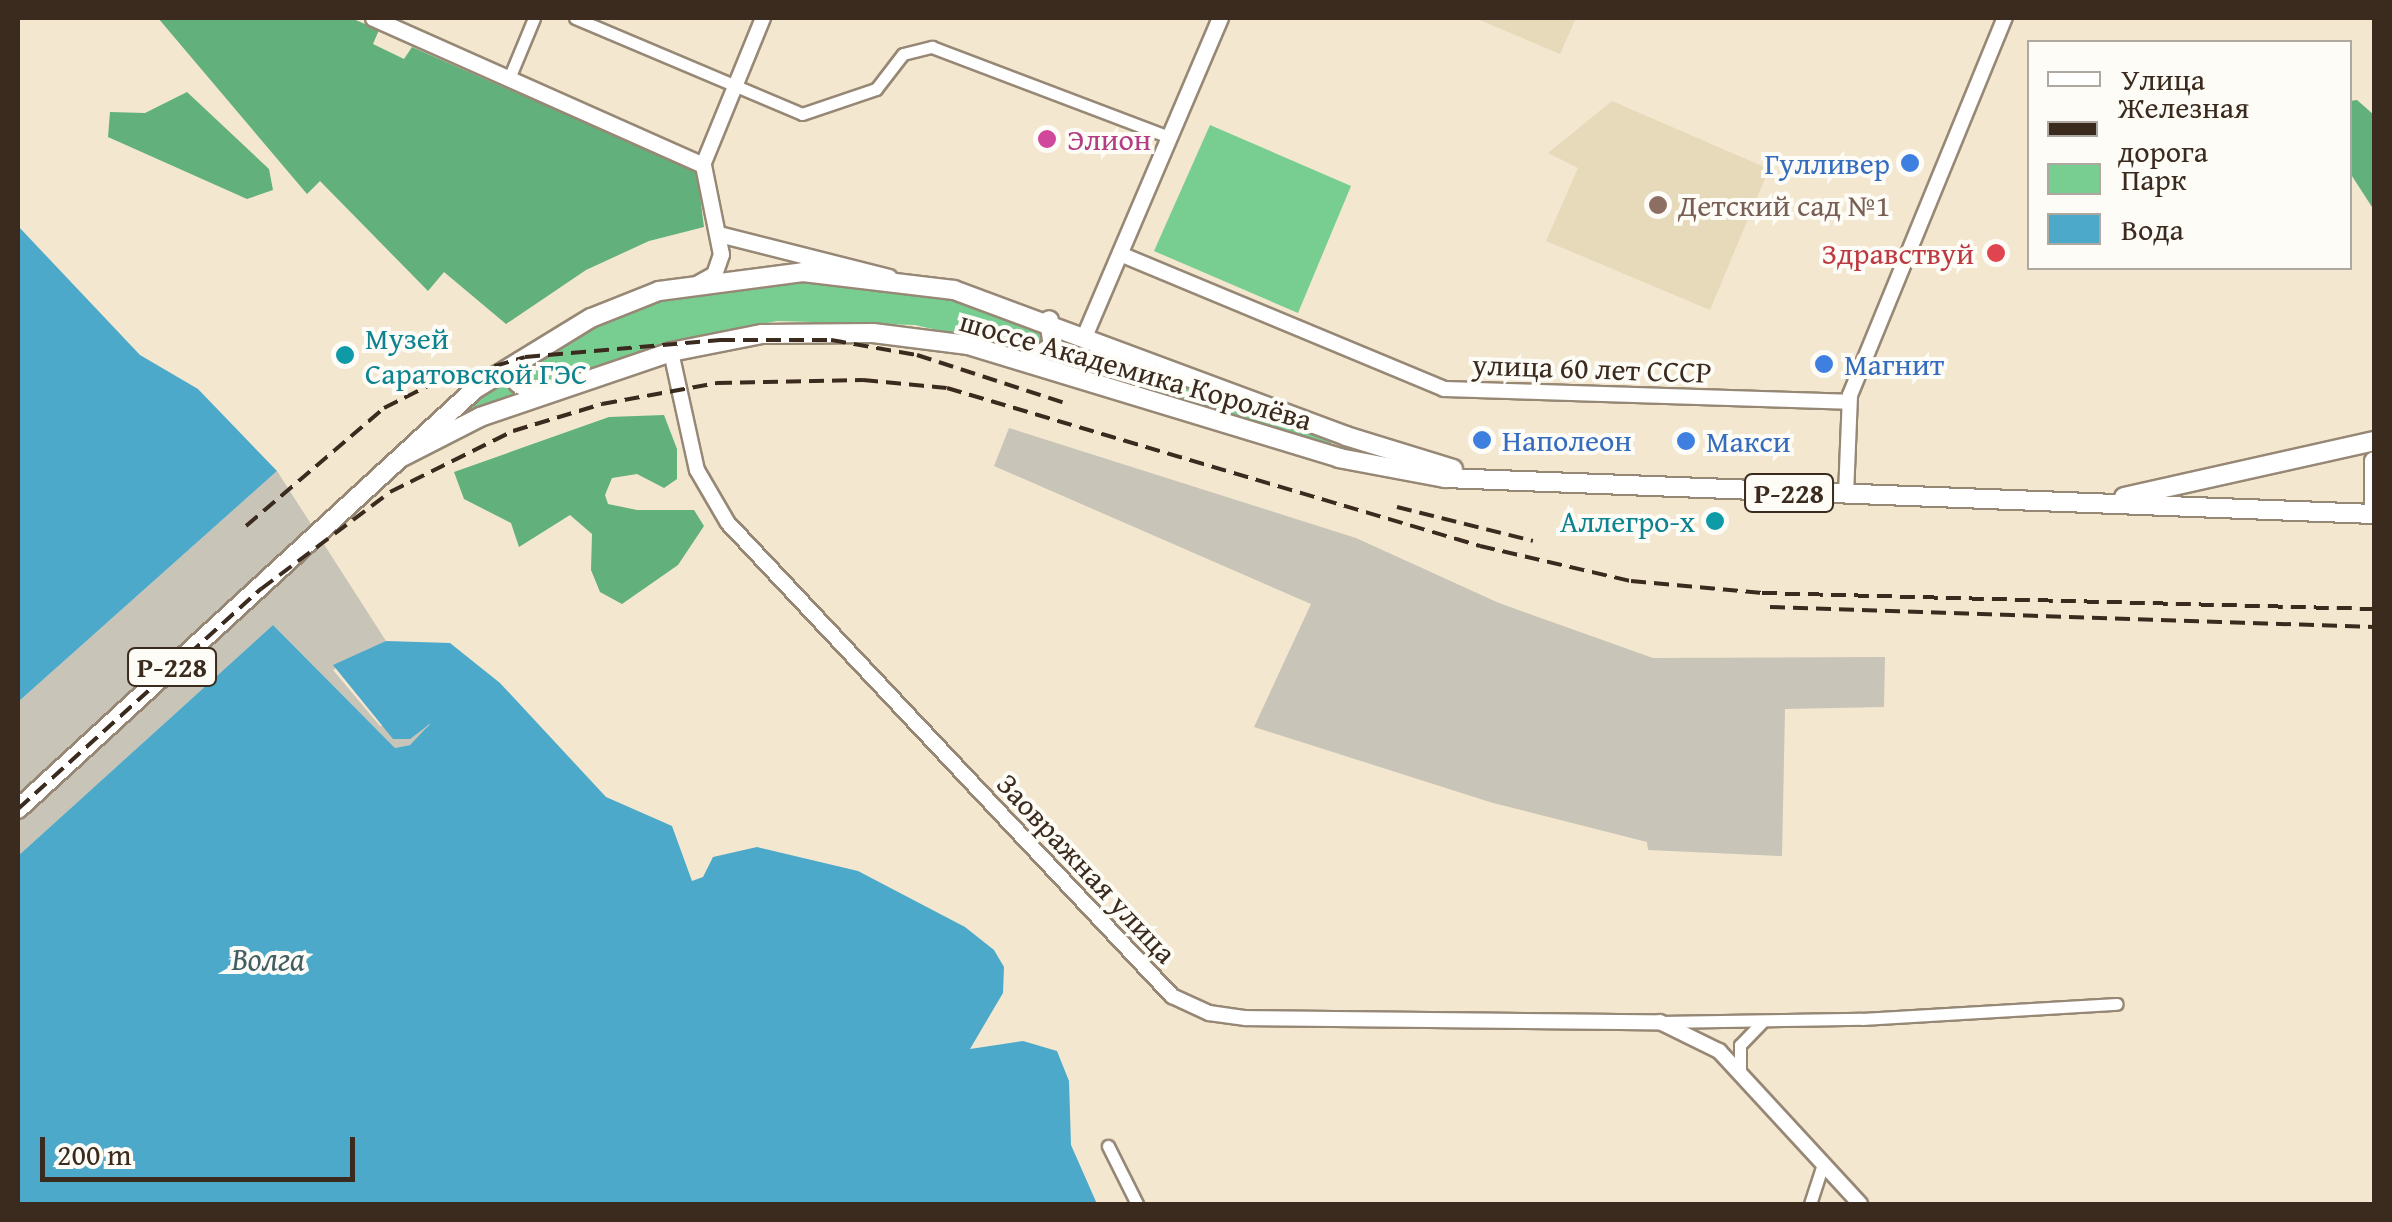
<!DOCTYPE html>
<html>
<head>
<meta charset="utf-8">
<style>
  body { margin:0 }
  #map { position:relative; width:2392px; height:1222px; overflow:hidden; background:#f3e7cf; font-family:"Gentium Book Plus",serif }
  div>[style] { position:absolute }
  .built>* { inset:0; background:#e6daba }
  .industrial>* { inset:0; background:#c8c4b8 }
  .green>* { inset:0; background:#78cd91 }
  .forest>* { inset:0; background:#62b07b }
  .water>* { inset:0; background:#4ca9ca }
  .roads { filter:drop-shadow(2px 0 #978876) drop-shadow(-2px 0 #978876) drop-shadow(0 2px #978876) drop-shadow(0 -2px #978876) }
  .minor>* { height:11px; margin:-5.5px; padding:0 5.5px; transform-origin:5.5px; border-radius:5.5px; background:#fff }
  .tertiary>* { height:14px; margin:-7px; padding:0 7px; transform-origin:7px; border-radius:7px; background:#fff }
  .secondary>* { height:15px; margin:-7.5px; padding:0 7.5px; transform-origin:7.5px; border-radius:7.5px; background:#fff }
  .trunk>* { height:18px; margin:-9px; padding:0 9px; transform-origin:9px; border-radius:9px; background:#fff }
  .rail>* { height:4px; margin-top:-2px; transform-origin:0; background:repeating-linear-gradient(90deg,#3b2a1e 0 15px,transparent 0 23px) }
  .dots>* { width:28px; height:28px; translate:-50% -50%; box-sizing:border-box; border:5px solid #fdfcf7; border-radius:50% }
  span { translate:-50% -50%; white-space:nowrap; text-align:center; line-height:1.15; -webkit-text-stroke:8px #fdfcf7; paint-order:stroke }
  .shield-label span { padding:2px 8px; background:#fdfcf7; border:2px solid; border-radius:8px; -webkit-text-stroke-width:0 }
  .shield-label { font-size:28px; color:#3b2a1e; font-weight:700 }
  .hotel-label { font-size:30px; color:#b23c85 }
  .left { translate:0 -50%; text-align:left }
  .shop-label { font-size:30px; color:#366cbe }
  .right { translate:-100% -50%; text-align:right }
  .education-label { font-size:30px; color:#785e54 }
  .health-label { font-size:30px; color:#be3a42 }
  .culture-label { font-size:30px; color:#0d838f }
  .street-label { font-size:30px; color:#3b2a1e }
  .water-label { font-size:32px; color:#425d63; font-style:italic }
  .frame { position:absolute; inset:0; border:20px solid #3b2a1e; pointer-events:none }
  .legend { position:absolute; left:2027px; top:40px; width:325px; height:230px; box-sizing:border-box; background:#fdfcf7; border:2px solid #afa8a0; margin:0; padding:12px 18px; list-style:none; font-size:30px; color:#3b2a1e }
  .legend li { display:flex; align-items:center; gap:20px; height:50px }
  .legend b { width:50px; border:2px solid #afa8a0 }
  .scale { position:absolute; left:40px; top:1137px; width:315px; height:45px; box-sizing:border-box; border:5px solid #3b2a1e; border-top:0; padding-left:12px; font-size:30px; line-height:35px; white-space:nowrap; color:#3b2a1e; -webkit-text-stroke:8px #fdfcf7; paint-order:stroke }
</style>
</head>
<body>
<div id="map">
  <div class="built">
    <div style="clip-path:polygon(1475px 18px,1576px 18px,1560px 54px)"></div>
    <div style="clip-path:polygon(1612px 101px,1769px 169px,1710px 310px,1546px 241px,1578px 168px,1548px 153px)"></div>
  </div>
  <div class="industrial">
    <div style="clip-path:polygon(1009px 428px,1356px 538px,1499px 603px,1653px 658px,1885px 657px,1884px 707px,1785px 709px,1782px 856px,1648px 850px,1647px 842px,1493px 803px,1254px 727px,1311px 604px,994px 466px)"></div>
    <div style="clip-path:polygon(277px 471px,386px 641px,333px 670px,380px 726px,430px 727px,410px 745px,395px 748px,273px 625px,18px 856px,18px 702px)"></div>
  </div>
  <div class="green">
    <div style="clip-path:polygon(1210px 125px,1351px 186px,1298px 313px,1154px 251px)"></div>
    <div style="clip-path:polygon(841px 278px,970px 301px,1043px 327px,1047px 345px,1033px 352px,915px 325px,777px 321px,660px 345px,543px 389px,531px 388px,523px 370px,624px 311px,678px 294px,734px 282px)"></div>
    <div style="clip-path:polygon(1067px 334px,1333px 439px,1327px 449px,1043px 363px)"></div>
    <div style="clip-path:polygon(505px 374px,517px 396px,424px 440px)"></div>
  </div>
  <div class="forest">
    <div style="clip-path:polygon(158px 18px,351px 18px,379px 30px,373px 44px,404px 59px,412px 47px,697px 172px,704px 227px,649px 241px,586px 270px,506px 324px,444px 272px,428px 291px,320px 181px,307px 194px)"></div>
    <div style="clip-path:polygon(187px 92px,269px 169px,273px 190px,247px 199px,108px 137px,110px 112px,145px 113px)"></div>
    <div style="clip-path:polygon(2357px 100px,2374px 115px,2374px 210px,2350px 173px,2350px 101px)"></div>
    <div style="clip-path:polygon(664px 415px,677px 449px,677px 479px,664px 488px,637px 474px,612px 478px,605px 495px,608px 504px,637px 510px,694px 510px,704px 526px,678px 565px,622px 604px,600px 592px,591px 570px,592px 534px,570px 515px,519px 547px,511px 523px,464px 499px,454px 472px,609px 417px)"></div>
  </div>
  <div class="water">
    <div style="clip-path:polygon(18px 226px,140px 355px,198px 389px,277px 471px,18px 702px)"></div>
    <div style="clip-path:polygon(273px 625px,395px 748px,410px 745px,431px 723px,410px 739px,393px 739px,333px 665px,386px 641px,450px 643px,500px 683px,606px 797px,672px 826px,692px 881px,703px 877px,713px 857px,757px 847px,858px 871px,965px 927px,994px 950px,1004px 967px,1003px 993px,970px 1049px,1023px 1041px,1057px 1051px,1069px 1081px,1071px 1145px,1097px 1204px,18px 1204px,18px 856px)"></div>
  </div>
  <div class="roads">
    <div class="minor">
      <div style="left:575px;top:18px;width:246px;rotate:22.9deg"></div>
      <div style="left:802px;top:114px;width:78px;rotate:-18.7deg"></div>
      <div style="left:876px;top:89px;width:44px;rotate:-52.4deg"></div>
      <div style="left:903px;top:54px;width:30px;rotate:-14deg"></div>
      <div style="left:932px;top:47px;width:254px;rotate:20.8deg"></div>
      <div style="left:510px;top:76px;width:63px;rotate:-67.5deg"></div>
      <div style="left:1660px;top:1022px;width:202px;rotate:-0.9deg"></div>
      <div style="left:1862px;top:1019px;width:255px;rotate:-3.4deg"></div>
      <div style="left:1740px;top:1071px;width:26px;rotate:-90deg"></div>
      <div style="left:1740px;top:1045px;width:32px;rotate:-46deg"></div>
      <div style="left:1108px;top:1146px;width:65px;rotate:63.4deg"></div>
      <div style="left:1810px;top:1204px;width:42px;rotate:-72deg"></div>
    </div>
    <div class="tertiary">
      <div style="left:703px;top:165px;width:159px;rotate:-67.8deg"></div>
      <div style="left:1120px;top:254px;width:351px;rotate:22.6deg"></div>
      <div style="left:1444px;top:389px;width:405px;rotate:1.8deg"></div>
      <div style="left:671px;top:352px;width:121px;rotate:77.6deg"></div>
      <div style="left:697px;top:470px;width:61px;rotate:59.7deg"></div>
      <div style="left:728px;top:523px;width:649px;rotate:46.81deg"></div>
      <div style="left:1172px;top:996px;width:41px;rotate:24.7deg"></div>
      <div style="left:1209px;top:1013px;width:37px;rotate:8deg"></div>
      <div style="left:1246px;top:1018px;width:414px;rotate:0.6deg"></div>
      <div style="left:1660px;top:1022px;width:66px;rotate:26.2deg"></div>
      <div style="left:1719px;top:1051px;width:208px;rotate:47.3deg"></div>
      <div style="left:1846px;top:495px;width:100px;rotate:-87.7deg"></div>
      <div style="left:1850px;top:395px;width:408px;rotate:-67.7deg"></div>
    </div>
    <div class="secondary">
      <div style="left:373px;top:18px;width:361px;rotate:24deg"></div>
      <div style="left:703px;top:165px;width:91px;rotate:78.6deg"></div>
      <div style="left:721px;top:254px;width:21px;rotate:109deg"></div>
      <div style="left:714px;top:274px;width:18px;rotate:151deg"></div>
      <div style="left:719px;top:234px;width:175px;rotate:14.2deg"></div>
      <div style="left:1085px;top:334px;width:344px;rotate:-66.9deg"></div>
    </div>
    <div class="trunk">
      <div style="left:521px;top:361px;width:22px;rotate:98deg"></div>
      <div style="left:518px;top:383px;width:24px;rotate:30deg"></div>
      <div style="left:1029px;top:362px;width:29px;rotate:-34deg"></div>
      <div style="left:1053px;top:346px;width:26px;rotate:-99deg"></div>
      <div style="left:402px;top:457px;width:88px;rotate:-27.1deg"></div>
      <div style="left:480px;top:417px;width:202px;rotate:-18.8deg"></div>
      <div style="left:671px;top:352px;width:93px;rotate:-11.2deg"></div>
      <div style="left:762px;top:334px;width:111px;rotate:-0.5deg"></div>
      <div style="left:873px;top:333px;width:96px;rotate:7.2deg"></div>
      <div style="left:968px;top:345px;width:388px;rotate:16.9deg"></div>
      <div style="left:1339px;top:458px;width:108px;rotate:10.7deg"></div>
      <div style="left:1445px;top:478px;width:930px;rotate:2.22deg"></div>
      <div style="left:2374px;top:461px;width:49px;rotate:90deg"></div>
      <div style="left:2124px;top:497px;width:256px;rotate:-12.6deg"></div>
      <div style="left:18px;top:809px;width:621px;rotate:-42.58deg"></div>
      <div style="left:475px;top:389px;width:136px;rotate:-31.5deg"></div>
      <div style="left:591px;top:318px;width:73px;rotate:-21.7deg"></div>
      <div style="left:659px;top:291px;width:145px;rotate:-7.5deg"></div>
      <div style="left:803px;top:272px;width:152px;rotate:6.8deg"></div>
      <div style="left:954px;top:290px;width:418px;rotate:20.4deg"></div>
      <div style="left:1346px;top:436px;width:112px;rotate:17.1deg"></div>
    </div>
  </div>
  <div class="rail">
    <div style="left:1397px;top:507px;width:140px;rotate:14deg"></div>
    <div style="left:246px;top:526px;width:182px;rotate:-40.5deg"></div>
    <div style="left:384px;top:408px;width:49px;rotate:-26.6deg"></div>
    <div style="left:428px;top:386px;width:101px;rotate:-16.6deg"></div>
    <div style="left:525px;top:357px;width:196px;rotate:-5deg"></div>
    <div style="left:720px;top:340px;width:111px"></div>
    <div style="left:831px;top:340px;width:87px;rotate:9.9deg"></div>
    <div style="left:917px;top:355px;width:159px;rotate:18deg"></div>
    <div style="left:1770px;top:607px;width:604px;rotate:1.9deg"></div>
    <div style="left:18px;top:809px;width:328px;rotate:-42.2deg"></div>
    <div style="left:261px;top:589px;width:161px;rotate:-36.9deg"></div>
    <div style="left:390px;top:492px;width:137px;rotate:-26.4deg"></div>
    <div style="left:513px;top:431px;width:93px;rotate:-16.9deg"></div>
    <div style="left:602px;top:404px;width:117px;rotate:-10.3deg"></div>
    <div style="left:717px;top:383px;width:146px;rotate:-1.2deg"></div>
    <div style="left:863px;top:380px;width:84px;rotate:5.4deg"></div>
    <div style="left:947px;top:388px;width:556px;rotate:16.51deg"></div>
    <div style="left:1480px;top:546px;width:155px;rotate:13.1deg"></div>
    <div style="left:1631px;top:581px;width:132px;rotate:5.2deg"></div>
    <div style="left:1762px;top:593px;width:612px;rotate:1.5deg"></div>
  </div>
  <div class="dots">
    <div style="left:1047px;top:139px;background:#d1479c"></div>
    <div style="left:1910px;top:163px;background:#3f7fe0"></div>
    <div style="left:1658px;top:205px;background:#8d6e63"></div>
    <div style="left:1996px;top:253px;background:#e0444e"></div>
    <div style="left:345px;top:355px;background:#0f9aa8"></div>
    <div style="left:1824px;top:364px;background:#3f7fe0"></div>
    <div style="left:1482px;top:440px;background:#3f7fe0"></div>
    <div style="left:1686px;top:441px;background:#3f7fe0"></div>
    <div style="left:1715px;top:521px;background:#0f9aa8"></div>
  </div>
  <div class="shield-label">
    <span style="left:1789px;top:493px">Р-228</span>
    <span style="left:172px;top:667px">Р-228</span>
  </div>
  <div class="hotel-label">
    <span class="left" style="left:1067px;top:139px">Элион</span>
  </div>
  <div class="shop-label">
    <span class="right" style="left:1890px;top:163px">Гулливер</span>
    <span class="left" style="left:1844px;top:364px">Магнит</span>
    <span class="left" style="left:1502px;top:440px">Наполеон</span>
    <span class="left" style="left:1706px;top:441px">Макси</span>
  </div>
  <div class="education-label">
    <span class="left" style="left:1678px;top:205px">Детский сад №1</span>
  </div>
  <div class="health-label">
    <span class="right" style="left:1974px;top:253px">Здравствуй</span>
  </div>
  <div class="culture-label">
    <span class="left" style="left:365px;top:355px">Музей<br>Саратовской ГЭС</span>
    <span class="right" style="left:1695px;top:521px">Аллегро-х</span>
  </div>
  <div class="street-label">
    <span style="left:1592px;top:368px;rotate:2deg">улица 60 лет СССР</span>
    <span style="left:1136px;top:370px;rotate:16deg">шоссе Академика Королёва</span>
    <span style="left:1087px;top:868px;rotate:47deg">Заовражная улица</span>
  </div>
  <div class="water-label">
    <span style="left:268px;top:959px">Волга</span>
  </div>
  <div class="frame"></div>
  <ul class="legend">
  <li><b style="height:12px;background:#fff"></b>Улица</li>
  <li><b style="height:12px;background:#3b2a1e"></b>Железная дорога</li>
  <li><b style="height:28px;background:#78cd91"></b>Парк</li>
  <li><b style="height:28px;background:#4ca9ca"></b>Вода</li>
  </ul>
  <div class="scale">200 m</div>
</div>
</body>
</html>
